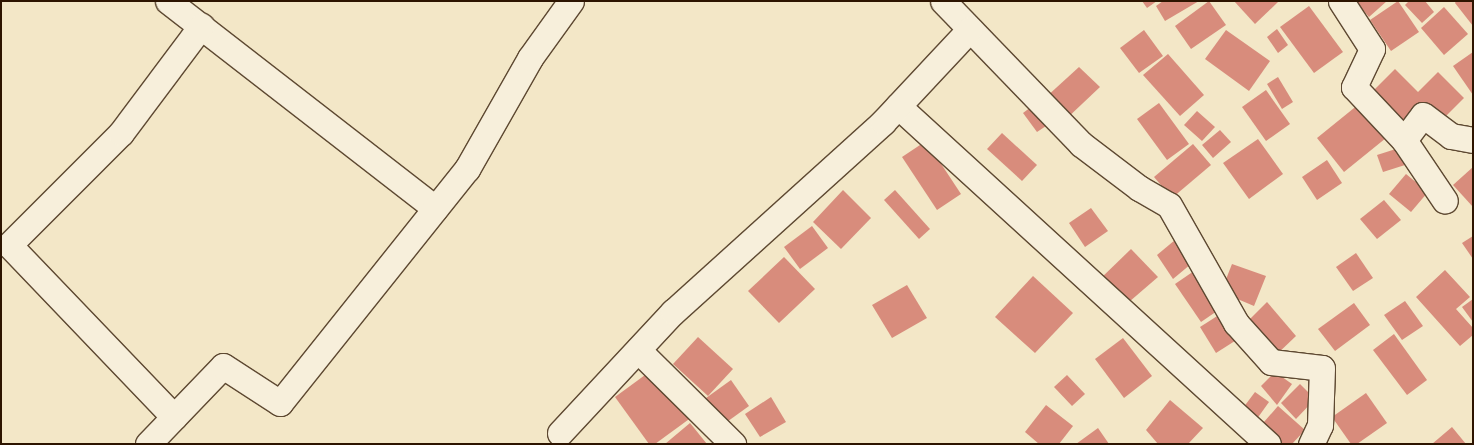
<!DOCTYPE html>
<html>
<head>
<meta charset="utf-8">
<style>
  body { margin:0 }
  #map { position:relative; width:1474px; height:445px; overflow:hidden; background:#f3e7c7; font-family:"IM FELL Great Primer",serif }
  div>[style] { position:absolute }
  .building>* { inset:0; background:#d88c7c }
  .roads { filter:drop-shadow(1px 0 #5e4932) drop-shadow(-1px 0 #5e4932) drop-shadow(0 1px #5e4932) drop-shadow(0 -1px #5e4932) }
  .minor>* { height:25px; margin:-12.5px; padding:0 12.5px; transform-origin:12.5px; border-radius:12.5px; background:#f7efdb }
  span { translate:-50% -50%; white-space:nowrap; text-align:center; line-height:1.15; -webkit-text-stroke:4.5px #f7efdb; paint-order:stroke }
  .frame { position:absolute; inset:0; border:2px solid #2d1400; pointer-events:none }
</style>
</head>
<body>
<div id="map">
  <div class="building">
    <div style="clip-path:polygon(1142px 1px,1157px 1px,1147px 8px)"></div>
    <div style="clip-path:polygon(1163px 1px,1199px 1px,1165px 21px,1156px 6px)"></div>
    <div style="clip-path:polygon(1209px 1px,1226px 25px,1191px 49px,1175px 26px)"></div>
    <div style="clip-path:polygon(1234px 1px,1279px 1px,1255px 24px)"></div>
    <div style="clip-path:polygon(1355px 1px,1387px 1px,1369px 17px)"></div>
    <div style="clip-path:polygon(1398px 1px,1419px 32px,1391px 51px,1370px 20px)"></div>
    <div style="clip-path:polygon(1409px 1px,1425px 1px,1434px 12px,1422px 23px,1405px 5px)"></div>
    <div style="clip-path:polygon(1456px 1px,1473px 1px,1473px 26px,1455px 3px)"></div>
    <div style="clip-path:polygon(1309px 6px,1343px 52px,1314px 73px,1280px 27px)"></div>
    <div style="clip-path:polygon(1444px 7px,1468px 34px,1444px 55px,1421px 28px)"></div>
    <div style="clip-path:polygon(1277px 29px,1288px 45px,1278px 53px,1267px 37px)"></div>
    <div style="clip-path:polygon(1144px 30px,1163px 56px,1139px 73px,1120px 48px)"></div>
    <div style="clip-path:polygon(1226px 30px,1270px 61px,1249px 91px,1205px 59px)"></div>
    <div style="clip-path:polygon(1473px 52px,1473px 95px,1453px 66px)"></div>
    <div style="clip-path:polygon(1168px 54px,1204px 95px,1180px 116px,1143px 75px)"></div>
    <div style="clip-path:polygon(1079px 67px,1100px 87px,1064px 121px,1045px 98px)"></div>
    <div style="clip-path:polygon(1395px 69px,1418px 92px,1438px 72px,1464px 98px,1440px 122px,1400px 126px,1369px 95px)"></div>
    <div style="clip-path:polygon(1278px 77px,1293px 102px,1282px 109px,1267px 84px)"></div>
    <div style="clip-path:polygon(1266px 90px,1290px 124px,1266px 141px,1242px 107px)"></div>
    <div style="clip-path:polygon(1159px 103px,1189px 144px,1167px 160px,1137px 119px)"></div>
    <div style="clip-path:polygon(1035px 104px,1049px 124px,1037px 132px,1023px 113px)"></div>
    <div style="clip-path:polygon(1359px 104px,1386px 138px,1344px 172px,1317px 138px)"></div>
    <div style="clip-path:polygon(1197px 111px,1215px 127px,1202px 141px,1184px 125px)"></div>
    <div style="clip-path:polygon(1220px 130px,1231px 142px,1213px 158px,1202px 145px)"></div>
    <div style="clip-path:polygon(1002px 133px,1037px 165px,1022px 181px,987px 149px)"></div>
    <div style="clip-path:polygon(1258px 139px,1283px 174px,1249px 199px,1223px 163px)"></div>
    <div style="clip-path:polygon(926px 141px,961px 194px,937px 210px,902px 157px)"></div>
    <div style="clip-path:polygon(1193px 144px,1211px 165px,1172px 198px,1154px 177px)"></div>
    <div style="clip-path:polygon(1399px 148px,1405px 165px,1383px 172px,1377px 155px)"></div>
    <div style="clip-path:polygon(1327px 160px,1342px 183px,1317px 200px,1302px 177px)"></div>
    <div style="clip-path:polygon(1473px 167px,1473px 207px,1453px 185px)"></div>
    <div style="clip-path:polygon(1406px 174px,1428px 192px,1411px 212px,1389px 194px)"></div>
    <div style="clip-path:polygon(843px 190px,871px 218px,841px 249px,813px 222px)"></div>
    <div style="clip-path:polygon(895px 190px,930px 229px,919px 239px,884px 200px)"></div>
    <div style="clip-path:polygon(1384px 200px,1401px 220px,1377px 239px,1360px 219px)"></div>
    <div style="clip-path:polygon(1091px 208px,1108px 231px,1085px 247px,1069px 223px)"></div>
    <div style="clip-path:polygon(812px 226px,828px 248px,800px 269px,784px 247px)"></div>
    <div style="clip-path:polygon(1473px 236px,1473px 259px,1462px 243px)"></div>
    <div style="clip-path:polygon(1175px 240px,1191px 264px,1173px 279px,1157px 255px)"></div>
    <div style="clip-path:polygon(1131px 249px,1158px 277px,1122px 308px,1098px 281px)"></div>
    <div style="clip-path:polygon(1356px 253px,1373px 278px,1353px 291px,1336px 267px)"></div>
    <div style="clip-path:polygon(784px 257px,815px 289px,779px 323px,748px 291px)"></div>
    <div style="clip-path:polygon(1232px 264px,1266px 276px,1254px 306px,1221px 292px)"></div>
    <div style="clip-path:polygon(1445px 270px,1470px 297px,1456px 309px,1473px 328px,1473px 335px,1460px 346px,1416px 297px)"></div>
    <div style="clip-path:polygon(1194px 271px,1220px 309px,1201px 322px,1175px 284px)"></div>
    <div style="clip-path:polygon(1033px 276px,1073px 313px,1035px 353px,995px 317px)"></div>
    <div style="clip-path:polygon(907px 285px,927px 318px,892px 338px,872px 305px)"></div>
    <div style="clip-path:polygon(1473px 299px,1473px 322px,1462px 307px)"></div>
    <div style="clip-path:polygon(1405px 301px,1423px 326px,1402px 340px,1384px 315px)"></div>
    <div style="clip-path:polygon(1267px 302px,1296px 336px,1274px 357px,1246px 323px)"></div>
    <div style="clip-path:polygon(1354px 303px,1370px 325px,1335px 351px,1318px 329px)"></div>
    <div style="clip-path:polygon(1222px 313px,1238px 339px,1216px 353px,1200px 327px)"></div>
    <div style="clip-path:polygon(1394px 334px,1427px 380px,1407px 395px,1373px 350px)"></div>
    <div style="clip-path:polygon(698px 337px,733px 369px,708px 396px,673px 364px)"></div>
    <div style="clip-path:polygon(1123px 338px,1152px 376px,1124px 398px,1095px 359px)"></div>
    <div style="clip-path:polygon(656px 367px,692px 417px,655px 444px,649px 444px,615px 397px)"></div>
    <div style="clip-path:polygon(1275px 372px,1292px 384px,1277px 405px,1261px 386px)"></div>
    <div style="clip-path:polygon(1067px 375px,1085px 394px,1072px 406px,1054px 387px)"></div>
    <div style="clip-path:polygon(731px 380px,749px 406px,724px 424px,706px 398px)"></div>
    <div style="clip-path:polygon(1300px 384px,1315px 399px,1296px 419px,1281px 403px)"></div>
    <div style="clip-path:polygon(1255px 392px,1269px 402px,1254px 423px,1240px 412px)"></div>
    <div style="clip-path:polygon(1366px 393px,1387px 423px,1357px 444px,1351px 444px,1332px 417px)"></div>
    <div style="clip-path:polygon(771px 397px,786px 422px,760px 437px,745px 414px)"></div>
    <div style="clip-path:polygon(1170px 400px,1203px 428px,1188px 444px,1158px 444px,1146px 430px)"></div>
    <div style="clip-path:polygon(1046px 405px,1073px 426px,1059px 444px,1039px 444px,1025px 432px)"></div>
    <div style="clip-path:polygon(1278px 406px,1305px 430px,1292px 444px,1272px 444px,1257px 430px)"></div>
    <div style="clip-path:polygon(690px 423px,707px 444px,665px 444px)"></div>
    <div style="clip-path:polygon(1452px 427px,1466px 444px,1432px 444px)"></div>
    <div style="clip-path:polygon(1098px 428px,1109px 444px,1076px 444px)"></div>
  </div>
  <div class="roads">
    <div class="minor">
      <div style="left:168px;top:1px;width:338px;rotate:37.8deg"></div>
      <div style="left:943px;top:1px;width:199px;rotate:46deg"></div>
      <div style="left:1081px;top:144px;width:73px;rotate:37.2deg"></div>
      <div style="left:1139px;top:188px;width:34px;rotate:30deg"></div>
      <div style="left:1169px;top:205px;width:136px;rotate:60.4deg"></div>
      <div style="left:1236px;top:323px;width:52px;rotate:48.1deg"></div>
      <div style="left:1271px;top:362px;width:51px;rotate:6.7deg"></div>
      <div style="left:1322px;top:368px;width:57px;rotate:92deg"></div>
      <div style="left:1320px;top:425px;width:21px;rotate:115deg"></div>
      <div style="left:1341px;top:1px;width:57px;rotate:57.1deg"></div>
      <div style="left:1372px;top:49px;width:42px;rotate:115.3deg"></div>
      <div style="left:1354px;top:87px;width:73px;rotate:46.7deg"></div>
      <div style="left:1404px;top:140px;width:31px;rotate:-53deg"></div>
      <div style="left:1423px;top:115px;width:35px;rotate:37deg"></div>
      <div style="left:1451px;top:136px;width:22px;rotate:10deg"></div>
      <div style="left:898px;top:106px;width:501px;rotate:42.41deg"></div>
      <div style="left:1404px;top:140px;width:73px;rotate:56.1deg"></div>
      <div style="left:638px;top:350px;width:134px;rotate:44.7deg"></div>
      <div style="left:174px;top:417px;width:238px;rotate:-133.8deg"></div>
      <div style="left:9px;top:245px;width:158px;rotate:-45deg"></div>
      <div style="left:121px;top:133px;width:134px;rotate:-53.2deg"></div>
      <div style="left:560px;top:433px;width:166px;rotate:-47deg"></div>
      <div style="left:673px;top:312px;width:283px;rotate:-42.1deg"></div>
      <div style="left:883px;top:122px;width:127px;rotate:-46.9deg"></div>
      <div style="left:148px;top:444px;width:108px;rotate:-46.1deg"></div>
      <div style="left:223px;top:366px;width:68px;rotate:33deg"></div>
      <div style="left:280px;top:403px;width:300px;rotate:-51.4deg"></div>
      <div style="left:467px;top:169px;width:128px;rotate:-60.4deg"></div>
      <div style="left:530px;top:58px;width:70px;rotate:-54.3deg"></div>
    </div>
  </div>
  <div class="frame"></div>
</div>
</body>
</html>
